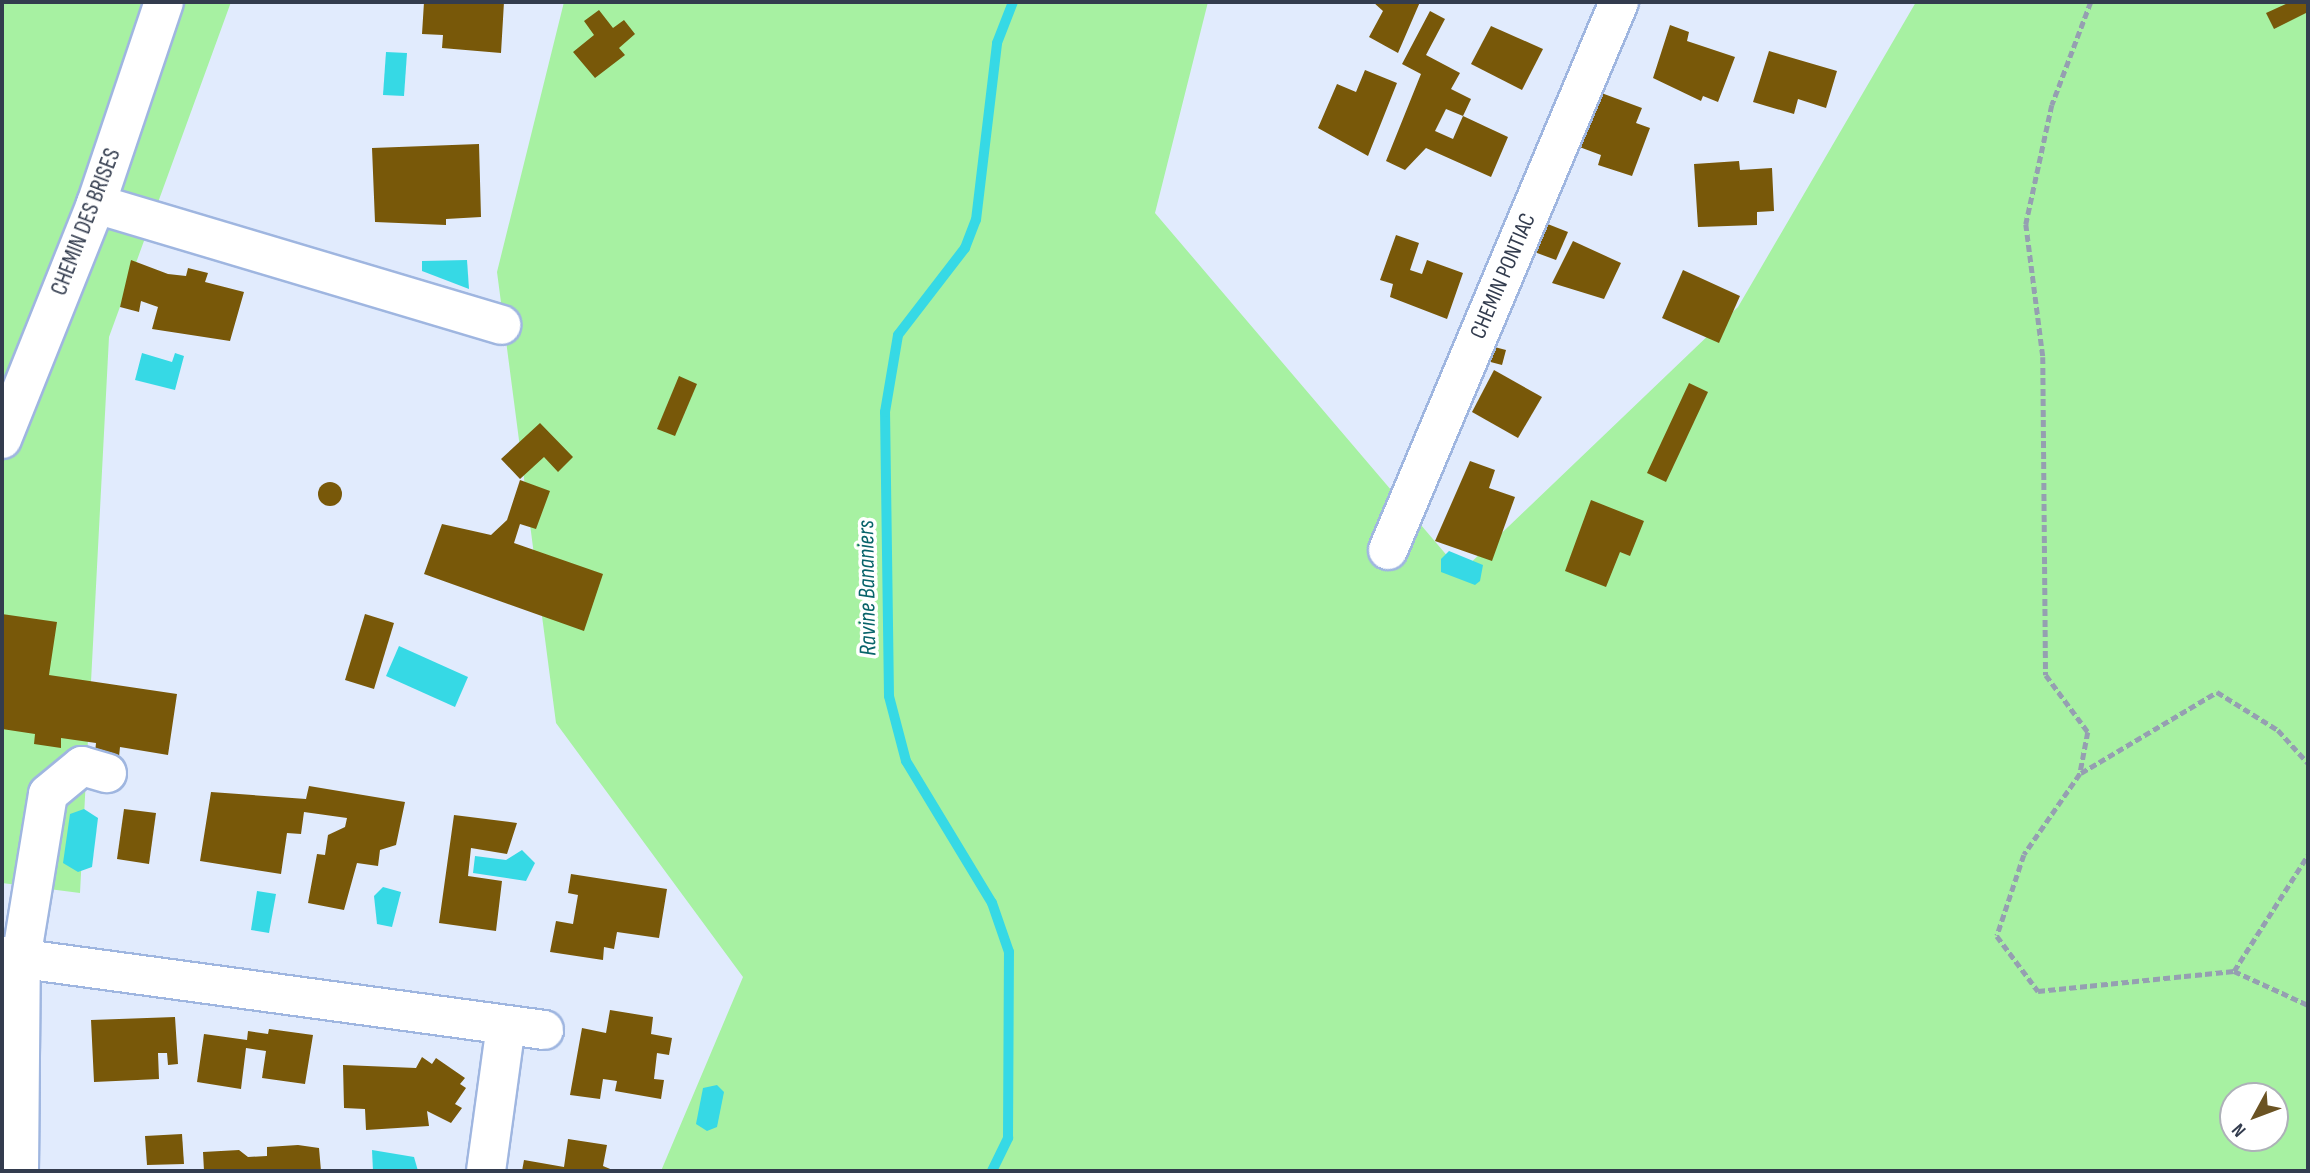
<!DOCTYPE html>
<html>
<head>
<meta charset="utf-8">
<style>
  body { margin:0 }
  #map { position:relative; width:2310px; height:1173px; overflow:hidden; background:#e1ebfd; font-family:"Sofia Sans Condensed",sans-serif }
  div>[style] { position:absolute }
  .green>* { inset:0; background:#a7f1a2 }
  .water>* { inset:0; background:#36d9e5 }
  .stream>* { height:10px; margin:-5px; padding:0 5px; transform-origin:5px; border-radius:5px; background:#36d9e5 }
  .building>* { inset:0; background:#785809 }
  .round { border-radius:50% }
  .path>* { height:4.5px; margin-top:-2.25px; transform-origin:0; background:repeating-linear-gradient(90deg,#959fb1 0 7px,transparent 0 10.5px) }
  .roads { filter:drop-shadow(2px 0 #9fb6e0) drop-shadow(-2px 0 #9fb6e0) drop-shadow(0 2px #9fb6e0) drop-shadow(0 -2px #9fb6e0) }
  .minor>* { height:38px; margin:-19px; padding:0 19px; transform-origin:19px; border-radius:19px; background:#fff }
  span { translate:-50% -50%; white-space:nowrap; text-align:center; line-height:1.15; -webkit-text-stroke:7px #fff; paint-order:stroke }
  .street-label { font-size:23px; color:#333c4e }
  .water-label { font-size:24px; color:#08636a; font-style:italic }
  .frame { position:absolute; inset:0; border:4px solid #333c4e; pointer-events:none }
  .north { position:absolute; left:2219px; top:1082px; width:70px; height:70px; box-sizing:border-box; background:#fff; border:2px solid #adb1b8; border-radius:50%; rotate:229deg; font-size:19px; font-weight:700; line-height:28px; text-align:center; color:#333c4e }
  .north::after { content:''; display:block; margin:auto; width:24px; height:32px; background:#6b5323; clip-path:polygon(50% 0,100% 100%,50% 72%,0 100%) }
</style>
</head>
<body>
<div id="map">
  <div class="green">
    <div style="clip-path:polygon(2px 2px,231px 2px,109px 337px,80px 893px,2px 883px)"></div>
    <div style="clip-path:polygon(evenodd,564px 2px,1208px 2px,1155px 213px,1461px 572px,1738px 307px,1916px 2px,2308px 2px,2308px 1171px,661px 1171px,743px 977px,556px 723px,497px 272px,564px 2px,2233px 1096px,2275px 1096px,2275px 1138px,2233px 1138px,2233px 1096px)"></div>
  </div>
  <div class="water">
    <div style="clip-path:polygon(386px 52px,407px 53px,404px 96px,383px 95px)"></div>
    <div style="clip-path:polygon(467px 260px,469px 289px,422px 271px,422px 261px)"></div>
    <div style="clip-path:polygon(142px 353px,172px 362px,175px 353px,184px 356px,175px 390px,135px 380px)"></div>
    <div style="clip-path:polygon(1449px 551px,1483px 565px,1480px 581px,1475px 585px,1441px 572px,1441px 559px)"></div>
    <div style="clip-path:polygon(399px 646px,468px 677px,455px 707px,386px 676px)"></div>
    <div style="clip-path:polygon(84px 809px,98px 818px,92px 867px,78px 872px,63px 863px,70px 814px)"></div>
    <div style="clip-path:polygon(522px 850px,535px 863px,526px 881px,473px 873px,475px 856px,506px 860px)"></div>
    <div style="clip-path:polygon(383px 887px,401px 892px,392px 927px,377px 924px,374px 896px)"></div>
    <div style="clip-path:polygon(257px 891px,276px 894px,269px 933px,251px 930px)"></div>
    <div style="clip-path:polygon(717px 1085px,724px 1092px,717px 1127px,707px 1131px,696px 1124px,703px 1088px)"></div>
    <div style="clip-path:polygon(372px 1150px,414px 1157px,418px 1171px,373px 1171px)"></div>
  </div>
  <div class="stream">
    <div style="left:992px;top:1171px;width:37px;rotate:-64deg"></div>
    <div style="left:1008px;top:1138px;width:186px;rotate:-89.7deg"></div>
    <div style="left:1009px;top:952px;width:52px;rotate:-109.1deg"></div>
    <div style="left:992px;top:903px;width:166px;rotate:-121.2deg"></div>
    <div style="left:906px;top:761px;width:67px;rotate:-104.7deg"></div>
    <div style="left:889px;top:696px;width:284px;rotate:-90.8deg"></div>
    <div style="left:885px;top:412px;width:78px;rotate:-80.4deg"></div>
    <div style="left:898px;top:335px;width:110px;rotate:-52.4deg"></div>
    <div style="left:965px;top:248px;width:30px;rotate:-69deg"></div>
    <div style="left:976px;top:220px;width:178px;rotate:-83.2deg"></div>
    <div style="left:997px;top:43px;width:44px;rotate:-68.7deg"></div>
  </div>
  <div class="building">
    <div style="clip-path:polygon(424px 2px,504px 2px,501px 53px,442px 48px,443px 35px,422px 34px)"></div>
    <div style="clip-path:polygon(1373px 2px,1420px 2px,1398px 53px,1369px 37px,1383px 11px)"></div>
    <div style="clip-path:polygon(2290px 2px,2307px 2px,2308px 12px,2274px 29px,2266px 13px)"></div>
    <div style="clip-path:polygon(599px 10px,613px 28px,624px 20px,635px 34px,619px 48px,625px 55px,595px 78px,573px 52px,594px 35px,584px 21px)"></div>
    <div style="clip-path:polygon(1430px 11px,1445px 19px,1426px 55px,1460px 73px,1451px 89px,1471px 99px,1463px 116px,1446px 109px,1435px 131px,1453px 139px,1463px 116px,1508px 137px,1491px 177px,1426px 148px,1405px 170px,1386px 161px,1421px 74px,1402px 64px)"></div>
    <div style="clip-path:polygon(1670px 25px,1689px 32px,1687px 41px,1735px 57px,1718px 102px,1703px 96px,1701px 101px,1653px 78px)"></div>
    <div style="clip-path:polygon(1491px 26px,1543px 49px,1522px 90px,1471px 64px)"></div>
    <div style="clip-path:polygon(1769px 51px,1837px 71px,1826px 108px,1798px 99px,1794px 114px,1753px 102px)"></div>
    <div style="clip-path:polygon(1365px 70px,1397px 83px,1368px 156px,1318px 128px,1337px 84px,1356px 92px)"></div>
    <div style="clip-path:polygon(1596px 91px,1642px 108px,1636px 123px,1650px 128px,1632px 176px,1598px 165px,1601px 155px,1574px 145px)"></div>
    <div style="clip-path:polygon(479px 144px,481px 217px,446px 219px,446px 225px,375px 222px,372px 148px)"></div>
    <div style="clip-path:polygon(1739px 161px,1740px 170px,1772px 168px,1774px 211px,1757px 212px,1757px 225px,1698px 227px,1694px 164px)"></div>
    <div style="clip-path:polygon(1540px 221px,1568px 232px,1556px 260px,1529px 250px)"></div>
    <div style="clip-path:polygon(1396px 235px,1419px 243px,1410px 270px,1422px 274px,1427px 260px,1463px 273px,1447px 319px,1390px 297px,1393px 284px,1380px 280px)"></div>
    <div style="clip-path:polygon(1573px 241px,1621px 263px,1604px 299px,1552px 283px)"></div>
    <div style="clip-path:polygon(131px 260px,168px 274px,186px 276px,188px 268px,208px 273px,205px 282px,244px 292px,230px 341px,152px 329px,158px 307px,141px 301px,139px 312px,120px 307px)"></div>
    <div style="clip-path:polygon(1683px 270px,1740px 296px,1719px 343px,1662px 318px)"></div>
    <div style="clip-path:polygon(1487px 345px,1506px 350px,1502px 365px,1483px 360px)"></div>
    <div style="clip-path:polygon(1494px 370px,1542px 397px,1518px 438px,1472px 412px)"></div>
    <div style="clip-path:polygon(679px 376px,697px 384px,675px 436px,657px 429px)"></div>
    <div style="clip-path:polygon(1689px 383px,1708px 392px,1666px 482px,1647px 473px)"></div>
    <div style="clip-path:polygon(540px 423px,573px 457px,558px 472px,544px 457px,520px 479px,501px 459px)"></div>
    <div style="clip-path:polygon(1470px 461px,1495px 470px,1489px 488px,1515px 497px,1492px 561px,1435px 541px)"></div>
    <div style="clip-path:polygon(520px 480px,550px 491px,536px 529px,520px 524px,514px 543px,603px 574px,584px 631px,424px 574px,442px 524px,491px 535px,507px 520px)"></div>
    <div class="round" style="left:318px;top:482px;width:24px;height:24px"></div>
    <div style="clip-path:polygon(1591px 500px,1644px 521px,1630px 556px,1620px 552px,1606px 587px,1565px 571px)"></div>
    <div style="clip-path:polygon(2px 614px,57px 622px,49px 675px,177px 694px,168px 755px,120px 747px,119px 757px,95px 753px,96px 743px,61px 738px,61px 748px,34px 744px,35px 734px,2px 729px)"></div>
    <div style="clip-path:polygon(365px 614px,394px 623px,374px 689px,345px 680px)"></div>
    <div style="clip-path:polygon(309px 786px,405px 802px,396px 845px,380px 850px,378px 866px,357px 863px,344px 910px,308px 903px,317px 854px,325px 855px,328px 835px,345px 827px,347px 818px,304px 812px,301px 834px,287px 833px,281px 874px,200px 861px,211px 792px,306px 799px)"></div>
    <div style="clip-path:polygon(124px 809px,156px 813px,149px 864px,117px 859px)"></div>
    <div style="clip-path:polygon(454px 815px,517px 823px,507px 854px,471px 848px,468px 876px,502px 881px,496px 931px,439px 923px)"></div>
    <div style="clip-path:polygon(571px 874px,667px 889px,659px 938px,617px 932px,614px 949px,604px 947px,603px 960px,550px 952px,556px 921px,573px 924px,578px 895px,568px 893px)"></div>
    <div style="clip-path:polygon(610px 1010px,653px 1017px,651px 1034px,672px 1038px,669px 1055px,657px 1053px,654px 1079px,664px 1080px,661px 1099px,615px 1091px,617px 1081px,603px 1079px,600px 1099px,570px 1095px,582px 1028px,606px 1033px)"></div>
    <div style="clip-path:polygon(175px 1017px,178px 1064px,168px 1065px,167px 1053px,158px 1053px,159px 1079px,94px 1082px,91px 1020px)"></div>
    <div style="clip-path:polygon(269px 1029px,313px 1035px,305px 1084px,262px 1078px,266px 1051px,246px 1048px,241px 1089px,197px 1082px,204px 1034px,247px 1040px,248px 1031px,268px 1034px)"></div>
    <div style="clip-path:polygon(422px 1057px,432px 1064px,436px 1058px,465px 1078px,460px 1084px,466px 1088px,455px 1104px,462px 1108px,451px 1123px,427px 1111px,429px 1126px,366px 1130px,365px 1109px,344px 1108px,343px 1065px,416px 1068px)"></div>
    <div style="clip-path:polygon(182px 1134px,184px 1164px,147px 1165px,145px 1136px)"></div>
    <div style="clip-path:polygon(568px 1139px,607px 1145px,603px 1166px,615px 1171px,522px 1171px,524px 1160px,564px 1167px)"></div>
    <div style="clip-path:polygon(298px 1145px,319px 1148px,321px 1171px,204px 1171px,203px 1152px,239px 1150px,248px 1157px,267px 1156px,267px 1147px)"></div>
  </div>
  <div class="path">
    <div style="left:2091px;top:2px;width:110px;rotate:110.7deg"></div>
    <div style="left:2052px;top:105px;width:122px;rotate:102.3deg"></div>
    <div style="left:2026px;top:224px;width:134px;rotate:82.7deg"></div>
    <div style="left:2043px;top:357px;width:318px;rotate:89.5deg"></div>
    <div style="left:2046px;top:675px;width:71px;rotate:53.6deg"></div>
    <div style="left:2088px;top:732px;width:43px;rotate:100.8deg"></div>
    <div style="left:2080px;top:774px;width:98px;rotate:124.7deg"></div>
    <div style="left:2024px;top:855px;width:85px;rotate:108.4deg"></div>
    <div style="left:1997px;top:936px;width:69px;rotate:53.3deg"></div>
    <div style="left:2038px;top:991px;width:197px;rotate:-5.8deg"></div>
    <div style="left:2234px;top:971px;width:81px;rotate:24.7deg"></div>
    <div style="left:2081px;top:773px;width:158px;rotate:-30.8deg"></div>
    <div style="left:2217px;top:692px;width:72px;rotate:31.9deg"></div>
    <div style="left:2278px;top:730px;width:45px;rotate:47.7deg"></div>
    <div style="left:2234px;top:971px;width:138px;rotate:-57.5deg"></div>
  </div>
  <div class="roads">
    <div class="minor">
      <div style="left:96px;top:204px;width:423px;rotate:16.6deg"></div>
      <div style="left:2px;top:439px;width:253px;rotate:-68.2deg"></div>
      <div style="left:96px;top:204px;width:213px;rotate:-71.4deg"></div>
      <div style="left:1388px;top:550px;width:595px;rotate:-67.14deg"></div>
      <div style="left:2px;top:956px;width:547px;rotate:7.77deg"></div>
      <div style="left:19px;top:1171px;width:212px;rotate:-89.5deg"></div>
      <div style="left:21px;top:959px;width:167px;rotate:-80.7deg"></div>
      <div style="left:48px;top:794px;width:44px;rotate:-39.5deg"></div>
      <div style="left:82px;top:766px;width:26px;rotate:16deg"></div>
      <div style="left:486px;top:1171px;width:147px;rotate:-82.2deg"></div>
    </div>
  </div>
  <div class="street-label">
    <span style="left:86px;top:222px;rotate:-69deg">CHEMIN DES BRISES</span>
    <span style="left:1503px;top:276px;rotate:-67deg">CHEMIN PONTIAC</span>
  </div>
  <div class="water-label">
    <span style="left:867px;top:588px;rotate:-91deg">Ravine Bananiers</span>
  </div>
  <div class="frame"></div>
  <div class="north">N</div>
</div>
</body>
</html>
